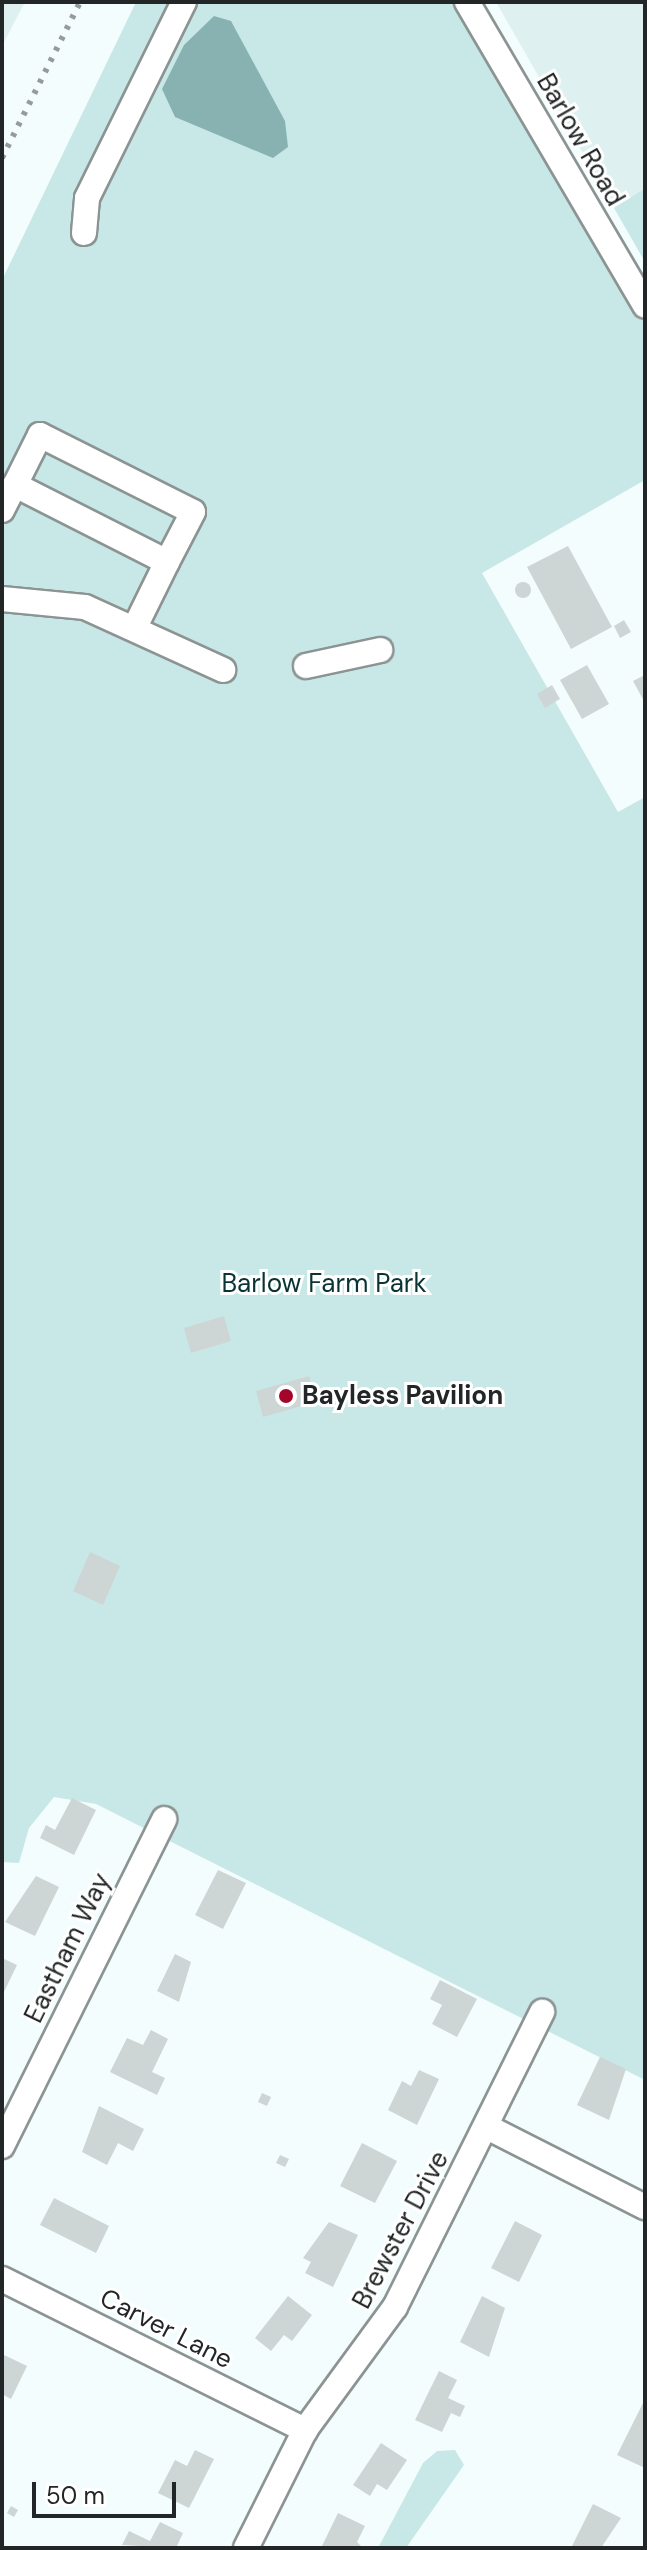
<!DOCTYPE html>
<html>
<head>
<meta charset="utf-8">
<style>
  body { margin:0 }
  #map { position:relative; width:647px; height:2550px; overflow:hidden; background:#f4fdfd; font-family:"DM Sans",sans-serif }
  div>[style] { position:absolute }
  .built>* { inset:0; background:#def1f0 }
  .green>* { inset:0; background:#c8e8e8 }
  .water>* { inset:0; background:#88b2b2 }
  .building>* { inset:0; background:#cdd5d5 }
  .round { border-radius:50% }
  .roads { filter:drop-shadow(2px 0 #8c9493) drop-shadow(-2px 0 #8c9493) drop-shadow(0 2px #8c9493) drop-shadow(0 -2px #8c9493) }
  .minor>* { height:24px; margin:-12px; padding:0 12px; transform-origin:12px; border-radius:12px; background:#fff }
  .rail>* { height:6px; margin-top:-3px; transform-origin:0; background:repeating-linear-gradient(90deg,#959b9b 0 4px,transparent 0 12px) }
  .dots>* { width:22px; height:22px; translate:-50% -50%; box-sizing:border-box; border:4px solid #fff; border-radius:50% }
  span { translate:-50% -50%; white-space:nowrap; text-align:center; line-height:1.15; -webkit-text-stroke:6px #fff; paint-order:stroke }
  .street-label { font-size:26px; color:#232626 }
  .park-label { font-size:26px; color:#093334 }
  .poi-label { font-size:26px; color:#232626; font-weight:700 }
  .left { translate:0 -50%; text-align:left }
  .frame { position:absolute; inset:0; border:4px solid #232626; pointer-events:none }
  .scale { position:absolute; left:32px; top:2482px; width:144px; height:36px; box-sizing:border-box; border:4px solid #232626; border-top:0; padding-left:10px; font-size:24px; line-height:28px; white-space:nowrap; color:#232626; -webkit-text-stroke:6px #fff; paint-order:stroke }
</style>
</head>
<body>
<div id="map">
  <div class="built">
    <div style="clip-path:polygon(2px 2px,25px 2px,2px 46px)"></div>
    <div style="clip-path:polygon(496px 2px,645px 2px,645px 188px,614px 208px)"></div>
  </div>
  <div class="green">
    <div style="clip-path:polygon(136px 2px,458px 2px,645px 320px,645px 480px,482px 573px,618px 812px,645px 797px,645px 2080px,96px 1804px,54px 1797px,29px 1828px,19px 1863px,2px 1862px,2px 280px)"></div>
    <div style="clip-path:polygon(645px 188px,645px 262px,614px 208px)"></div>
    <div style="clip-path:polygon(455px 2450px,464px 2465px,406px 2548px,378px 2548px,423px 2463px,437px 2451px)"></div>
  </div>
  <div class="water">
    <div style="clip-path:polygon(214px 16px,231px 21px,285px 121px,288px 147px,273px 158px,175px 117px,162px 89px,184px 45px)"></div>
  </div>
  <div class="building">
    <div style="clip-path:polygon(568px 546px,612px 627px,571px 649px,527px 567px)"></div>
    <div class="round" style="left:515px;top:582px;width:16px;height:16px"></div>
    <div style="clip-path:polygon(624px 620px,631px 632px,620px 638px,614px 626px)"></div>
    <div style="clip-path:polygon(587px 665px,609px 704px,582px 719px,560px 680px)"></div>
    <div style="clip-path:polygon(645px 675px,645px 703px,633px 681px)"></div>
    <div style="clip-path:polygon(552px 685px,560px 699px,545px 708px,537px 694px)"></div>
    <div style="clip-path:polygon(224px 1316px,231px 1341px,191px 1353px,184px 1328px)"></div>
    <div style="clip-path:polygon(309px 1376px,316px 1402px,263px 1417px,256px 1391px)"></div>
    <div style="clip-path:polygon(90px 1552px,120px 1566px,103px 1605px,73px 1591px)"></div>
    <div style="clip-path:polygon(72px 1798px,96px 1810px,74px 1855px,40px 1838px,46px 1825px,55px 1830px)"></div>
    <div style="clip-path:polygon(218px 1870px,246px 1883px,223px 1929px,195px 1915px)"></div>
    <div style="clip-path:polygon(36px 1876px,59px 1887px,35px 1936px,5px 1922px)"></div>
    <div style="clip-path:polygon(175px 1954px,191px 1962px,179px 2002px,157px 1991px)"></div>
    <div style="clip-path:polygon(2px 1958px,17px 1965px,2px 1996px)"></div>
    <div style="clip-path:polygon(440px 1980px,477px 1999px,457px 2037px,432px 2024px,442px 2005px,430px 1999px)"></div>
    <div style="clip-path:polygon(151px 2030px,168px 2039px,152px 2072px,165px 2078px,157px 2095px,110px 2072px,127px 2038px,143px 2045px)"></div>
    <div style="clip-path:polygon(600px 2057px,626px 2069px,609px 2120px,577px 2105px)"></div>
    <div style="clip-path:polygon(419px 2070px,439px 2079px,417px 2125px,388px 2110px,402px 2081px,411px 2086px)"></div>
    <div style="clip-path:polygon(262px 2093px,271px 2097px,267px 2106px,258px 2102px)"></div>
    <div style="clip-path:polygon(99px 2106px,144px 2129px,133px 2151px,118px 2143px,107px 2165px,82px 2152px)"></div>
    <div style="clip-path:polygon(362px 2143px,397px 2161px,375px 2203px,340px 2186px)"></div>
    <div style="clip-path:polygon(280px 2155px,289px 2159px,285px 2167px,276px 2163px)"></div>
    <div style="clip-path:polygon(54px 2198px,109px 2226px,96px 2253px,40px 2225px)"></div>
    <div style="clip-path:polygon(515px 2221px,542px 2235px,519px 2282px,491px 2268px)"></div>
    <div style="clip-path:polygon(329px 2222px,358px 2235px,333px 2287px,305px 2273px,311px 2262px,303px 2258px)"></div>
    <div style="clip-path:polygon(288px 2296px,312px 2315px,292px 2341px,284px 2335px,271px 2351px,255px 2338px)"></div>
    <div style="clip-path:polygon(482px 2296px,505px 2308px,489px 2357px,460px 2342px)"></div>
    <div style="clip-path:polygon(2px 2354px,27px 2366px,11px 2399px,2px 2394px)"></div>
    <div style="clip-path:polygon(439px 2371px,457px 2380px,448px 2398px,465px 2406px,460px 2417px,451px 2413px,442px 2432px,415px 2420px)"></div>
    <div style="clip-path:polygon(645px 2399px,645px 2468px,617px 2455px)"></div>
    <div style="clip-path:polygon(381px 2443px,407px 2460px,387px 2490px,377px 2484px,370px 2496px,353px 2485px)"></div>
    <div style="clip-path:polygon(195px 2450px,214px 2459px,189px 2508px,158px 2493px,175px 2460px,187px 2466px)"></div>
    <div style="clip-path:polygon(593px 2504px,621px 2518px,601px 2548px,571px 2548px)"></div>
    <div style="clip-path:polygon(11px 2506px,18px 2510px,14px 2517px,7px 2513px)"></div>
    <div style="clip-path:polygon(338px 2513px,365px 2526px,357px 2542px,363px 2548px,321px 2548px)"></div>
    <div style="clip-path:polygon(160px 2522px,183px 2533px,176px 2548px,122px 2545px,129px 2531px,150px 2541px)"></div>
  </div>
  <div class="roads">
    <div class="minor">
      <div style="left:467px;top:2px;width:352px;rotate:59.6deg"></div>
      <div style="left:84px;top:233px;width:35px;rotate:-85deg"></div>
      <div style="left:87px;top:198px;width:219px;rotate:-63.7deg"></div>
      <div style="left:40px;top:435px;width:171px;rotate:26.7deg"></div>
      <div style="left:193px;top:512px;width:56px;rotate:117.5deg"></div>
      <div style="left:167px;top:562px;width:170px;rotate:-153.1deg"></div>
      <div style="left:15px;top:485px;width:56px;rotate:-63.4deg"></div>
      <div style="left:2px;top:510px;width:28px;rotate:-63deg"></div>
      <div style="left:2px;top:599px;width:83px;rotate:5.5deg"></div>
      <div style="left:85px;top:607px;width:152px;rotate:24.5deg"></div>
      <div style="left:135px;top:627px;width:72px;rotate:-63.8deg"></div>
      <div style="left:306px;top:666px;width:76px;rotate:-12.2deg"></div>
      <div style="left:487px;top:2127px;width:177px;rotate:26.9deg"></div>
      <div style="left:2px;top:2146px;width:365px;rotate:-63.6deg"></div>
      <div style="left:2px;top:2279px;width:339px;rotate:26.5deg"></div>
      <div style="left:246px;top:2548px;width:132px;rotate:-63.4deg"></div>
      <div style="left:305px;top:2430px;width:152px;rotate:-53.8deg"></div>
      <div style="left:395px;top:2307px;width:330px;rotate:-63.5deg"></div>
    </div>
  </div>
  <div class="rail">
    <div style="left:2px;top:158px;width:174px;rotate:-63.4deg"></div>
  </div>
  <div class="dots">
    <div style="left:286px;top:1396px;background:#a30628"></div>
  </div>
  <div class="street-label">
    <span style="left:580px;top:140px;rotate:60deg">Barlow Road</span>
    <span style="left:68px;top:1948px;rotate:-64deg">Eastham Way</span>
    <span style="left:401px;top:2230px;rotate:-62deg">Brewster Drive</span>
    <span style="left:166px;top:2329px;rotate:27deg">Carver Lane</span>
  </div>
  <div class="park-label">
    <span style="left:324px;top:1284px">Barlow Farm Park</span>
  </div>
  <div class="poi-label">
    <span class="left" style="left:302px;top:1396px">Bayless Pavilion</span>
  </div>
  <div class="frame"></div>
  <div class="scale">50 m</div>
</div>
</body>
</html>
